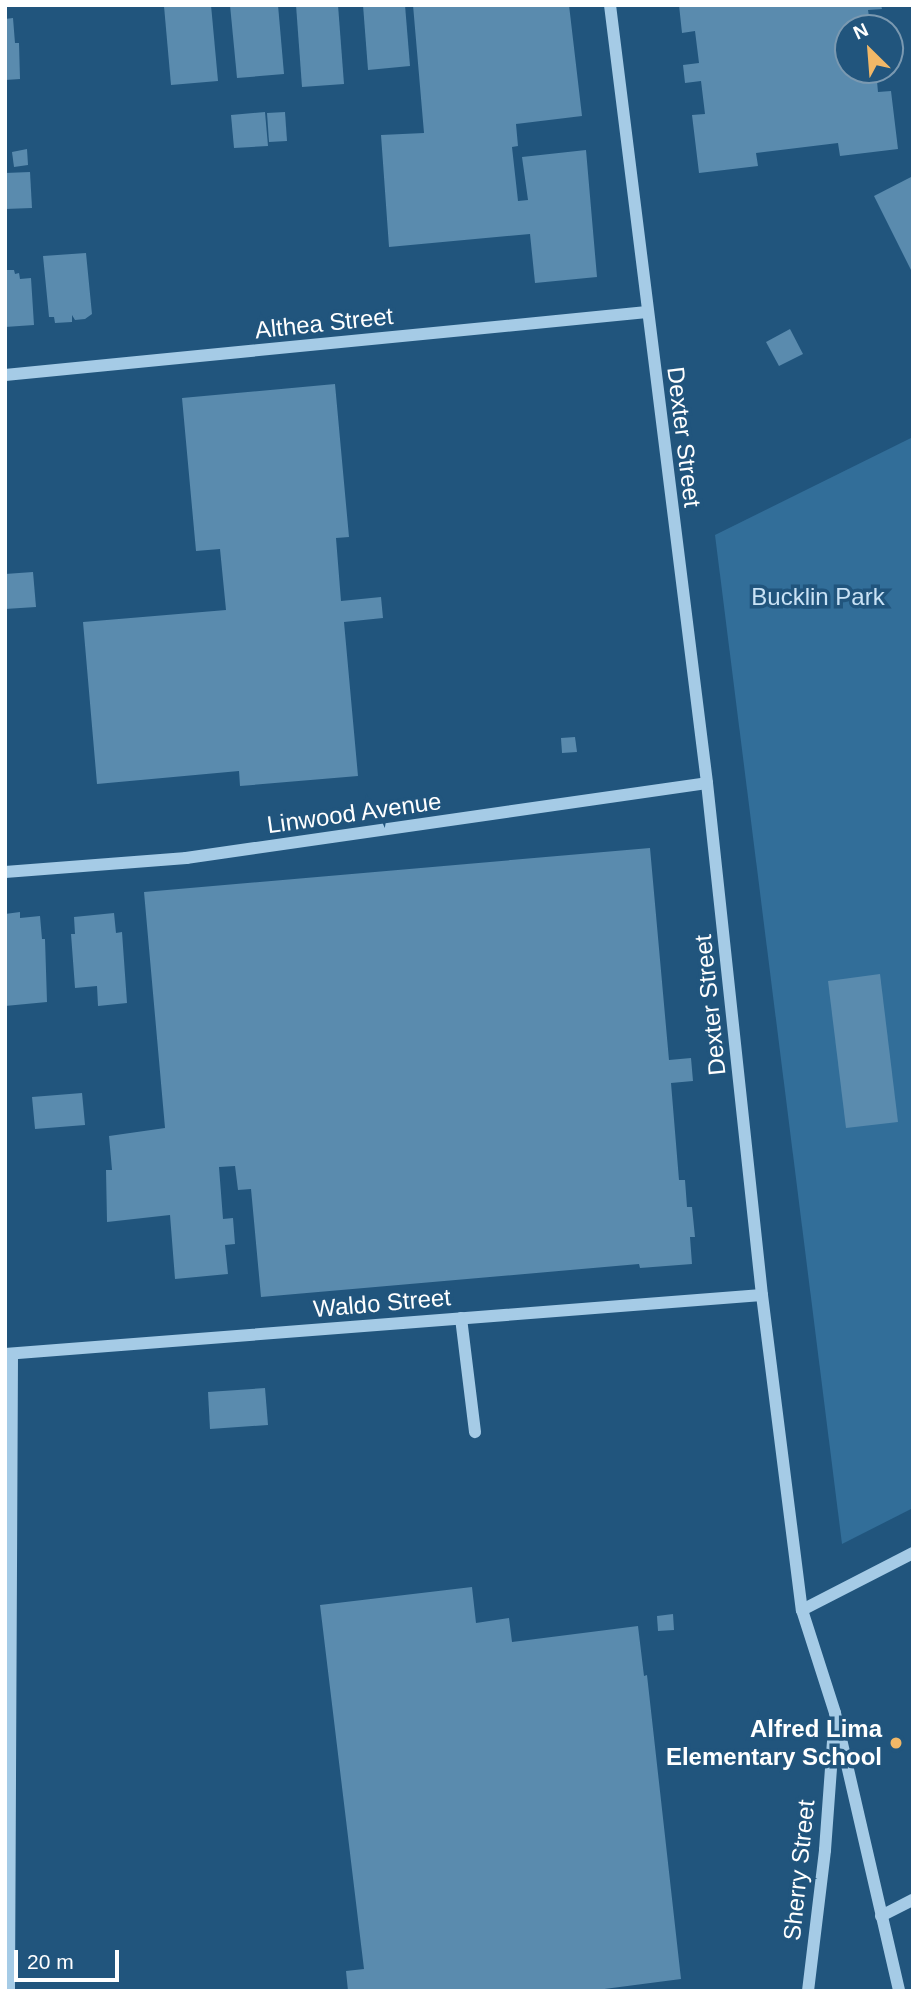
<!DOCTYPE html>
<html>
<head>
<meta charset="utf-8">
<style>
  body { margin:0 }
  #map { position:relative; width:918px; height:1996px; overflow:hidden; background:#21557d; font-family:Helvetica,sans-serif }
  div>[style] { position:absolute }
  .green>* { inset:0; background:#326e99 }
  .building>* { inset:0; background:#5a8bae }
  .minor>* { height:12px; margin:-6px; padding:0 6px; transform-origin:6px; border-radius:6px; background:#a5cbe6 }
  .dots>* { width:19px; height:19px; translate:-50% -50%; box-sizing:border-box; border:4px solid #21557d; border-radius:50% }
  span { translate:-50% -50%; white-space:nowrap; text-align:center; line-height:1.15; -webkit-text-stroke:7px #21557d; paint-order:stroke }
  .street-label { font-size:24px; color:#fff }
  .park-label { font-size:24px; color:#c9e2f5 }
  .poi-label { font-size:24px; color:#fff; font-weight:700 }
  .right { translate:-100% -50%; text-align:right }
  .frame { position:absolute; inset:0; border:7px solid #fff; pointer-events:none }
  .north { position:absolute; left:834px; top:14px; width:70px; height:70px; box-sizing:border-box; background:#21557d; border:2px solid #7a99b1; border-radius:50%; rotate:335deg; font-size:19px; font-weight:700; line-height:28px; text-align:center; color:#fff }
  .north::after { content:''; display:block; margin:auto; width:24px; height:32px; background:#f2b867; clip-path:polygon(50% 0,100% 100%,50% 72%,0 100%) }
  .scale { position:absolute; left:14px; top:1950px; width:105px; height:32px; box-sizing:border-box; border:4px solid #fff; border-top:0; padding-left:9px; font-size:21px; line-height:24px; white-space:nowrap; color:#fff; -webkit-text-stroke:5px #21557d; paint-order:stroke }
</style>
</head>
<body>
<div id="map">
  <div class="green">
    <div style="clip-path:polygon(913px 437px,913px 1508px,842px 1544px,715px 535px)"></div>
  </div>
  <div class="building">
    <div style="clip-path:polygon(176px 5px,211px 5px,218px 81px,171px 85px,164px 6px)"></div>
    <div style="clip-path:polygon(230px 5px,278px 5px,284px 74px,237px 78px)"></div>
    <div style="clip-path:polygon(296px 5px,338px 5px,344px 84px,302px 87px)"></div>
    <div style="clip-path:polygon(363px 5px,405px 5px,410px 66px,368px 70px)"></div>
    <div style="clip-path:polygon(413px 5px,569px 5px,582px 116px,516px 124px,518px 146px,512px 147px,518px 201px,528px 200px,522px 157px,586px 150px,597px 277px,535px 283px,530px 234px,389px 247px,381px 135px,424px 133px)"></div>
    <div style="clip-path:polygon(679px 5px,881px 5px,882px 9px,868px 10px,871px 28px,848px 28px,848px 70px,876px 70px,878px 92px,891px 91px,898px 149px,840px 156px,838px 143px,756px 153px,758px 166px,699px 173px,692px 115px,705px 114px,701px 81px,685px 83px,683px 65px,699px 63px,695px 31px,682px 33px)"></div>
    <div style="clip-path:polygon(13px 18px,15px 43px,19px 43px,20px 79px,5px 80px,5px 19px)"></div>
    <div style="clip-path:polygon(265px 112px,268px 146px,234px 148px,231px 115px)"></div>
    <div style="clip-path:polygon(285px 112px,287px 141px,269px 142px,267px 113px)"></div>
    <div style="clip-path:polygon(27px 149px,28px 165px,14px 167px,12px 152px)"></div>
    <div style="clip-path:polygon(30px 172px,32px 208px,5px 209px,5px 173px)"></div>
    <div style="clip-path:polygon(913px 176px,913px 274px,874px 196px)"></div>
    <div style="clip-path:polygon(86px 253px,92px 314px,85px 319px,75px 320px,72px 315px,72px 322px,55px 323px,54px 317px,49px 317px,43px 256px)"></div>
    <div style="clip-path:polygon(5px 270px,14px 270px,15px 274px,19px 273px,20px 279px,31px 278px,34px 325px,5px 327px)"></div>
    <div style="clip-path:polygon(790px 329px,803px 354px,779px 366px,766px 342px)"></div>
    <div style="clip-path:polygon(335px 384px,349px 537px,336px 538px,341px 601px,381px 597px,383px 618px,344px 622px,358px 776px,240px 786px,239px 771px,97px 784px,83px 622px,226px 610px,220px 549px,196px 551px,182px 398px)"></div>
    <div style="clip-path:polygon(33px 572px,36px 607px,5px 609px,5px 574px)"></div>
    <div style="clip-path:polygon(575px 737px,577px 752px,562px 753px,561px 738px)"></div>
    <div style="clip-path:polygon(650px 848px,669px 1060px,691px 1058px,693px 1081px,671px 1083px,679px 1180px,685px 1180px,687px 1207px,692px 1207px,695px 1237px,690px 1237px,692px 1264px,640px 1268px,639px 1264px,261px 1297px,251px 1189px,238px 1190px,235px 1166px,219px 1167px,223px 1219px,233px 1218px,235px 1244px,225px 1245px,228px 1274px,175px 1279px,170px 1215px,107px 1222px,106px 1170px,112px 1170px,109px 1136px,165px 1128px,144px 892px)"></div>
    <div style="clip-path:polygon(20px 912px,20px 918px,40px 916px,42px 939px,45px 939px,47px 1002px,5px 1006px,5px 914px)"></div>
    <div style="clip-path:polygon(114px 913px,116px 933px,122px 932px,127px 1003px,98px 1006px,97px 986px,75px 988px,71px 934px,75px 934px,74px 917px)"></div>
    <div style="clip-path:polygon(880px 974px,898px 1122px,846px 1128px,828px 981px)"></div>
    <div style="clip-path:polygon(82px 1093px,85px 1125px,35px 1129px,32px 1097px)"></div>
    <div style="clip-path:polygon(265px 1388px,268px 1425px,210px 1429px,208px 1392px)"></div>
    <div style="clip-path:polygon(472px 1587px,476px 1623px,509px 1618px,512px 1642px,638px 1626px,644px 1676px,647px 1675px,681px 1979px,589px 1991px,348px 1991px,346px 1971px,364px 1969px,320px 1605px)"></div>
    <div style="clip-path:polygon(673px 1614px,674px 1630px,658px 1631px,657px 1616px)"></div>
  </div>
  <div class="minor">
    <div style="left:610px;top:5px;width:784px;rotate:82.89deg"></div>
    <div style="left:707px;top:783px;width:515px;rotate:83.87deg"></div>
    <div style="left:762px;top:1295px;width:318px;rotate:82.8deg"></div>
    <div style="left:802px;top:1610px;width:108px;rotate:72.2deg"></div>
    <div style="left:835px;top:1713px;width:285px;rotate:77deg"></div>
    <div style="left:5px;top:375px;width:645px;rotate:-5.6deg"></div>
    <div style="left:5px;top:872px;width:182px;rotate:-4.4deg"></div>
    <div style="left:186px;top:858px;width:526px;rotate:-8.19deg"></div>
    <div style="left:461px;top:1318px;width:115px;rotate:83deg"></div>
    <div style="left:5px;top:1354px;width:759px;rotate:-4.46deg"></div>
    <div style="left:802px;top:1610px;width:125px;rotate:-27.2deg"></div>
    <div style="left:881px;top:1916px;width:36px;rotate:-27deg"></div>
    <div style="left:9px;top:1991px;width:637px;rotate:-89.73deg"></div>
    <div style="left:808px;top:1991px;width:142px;rotate:-83.1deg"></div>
    <div style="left:825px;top:1850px;width:123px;rotate:-85.8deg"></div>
  </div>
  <div class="dots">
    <div style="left:896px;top:1743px;background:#f2b867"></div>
  </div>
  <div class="street-label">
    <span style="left:324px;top:323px;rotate:-6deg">Althea Street</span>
    <span style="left:684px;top:437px;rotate:83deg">Dexter Street</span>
    <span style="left:354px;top:813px;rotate:-8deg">Linwood Avenue</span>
    <span style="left:710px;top:1005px;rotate:-96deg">Dexter Street</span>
    <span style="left:382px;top:1303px;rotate:-5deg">Waldo Street</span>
    <span style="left:799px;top:1870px;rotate:-84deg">Sherry Street</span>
  </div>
  <div class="park-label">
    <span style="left:818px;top:597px">Bucklin Park</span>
  </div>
  <div class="poi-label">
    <span class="right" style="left:882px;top:1743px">Alfred Lima<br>Elementary School</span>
  </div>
  <div class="frame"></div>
  <div class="north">N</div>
  <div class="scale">20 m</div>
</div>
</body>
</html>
